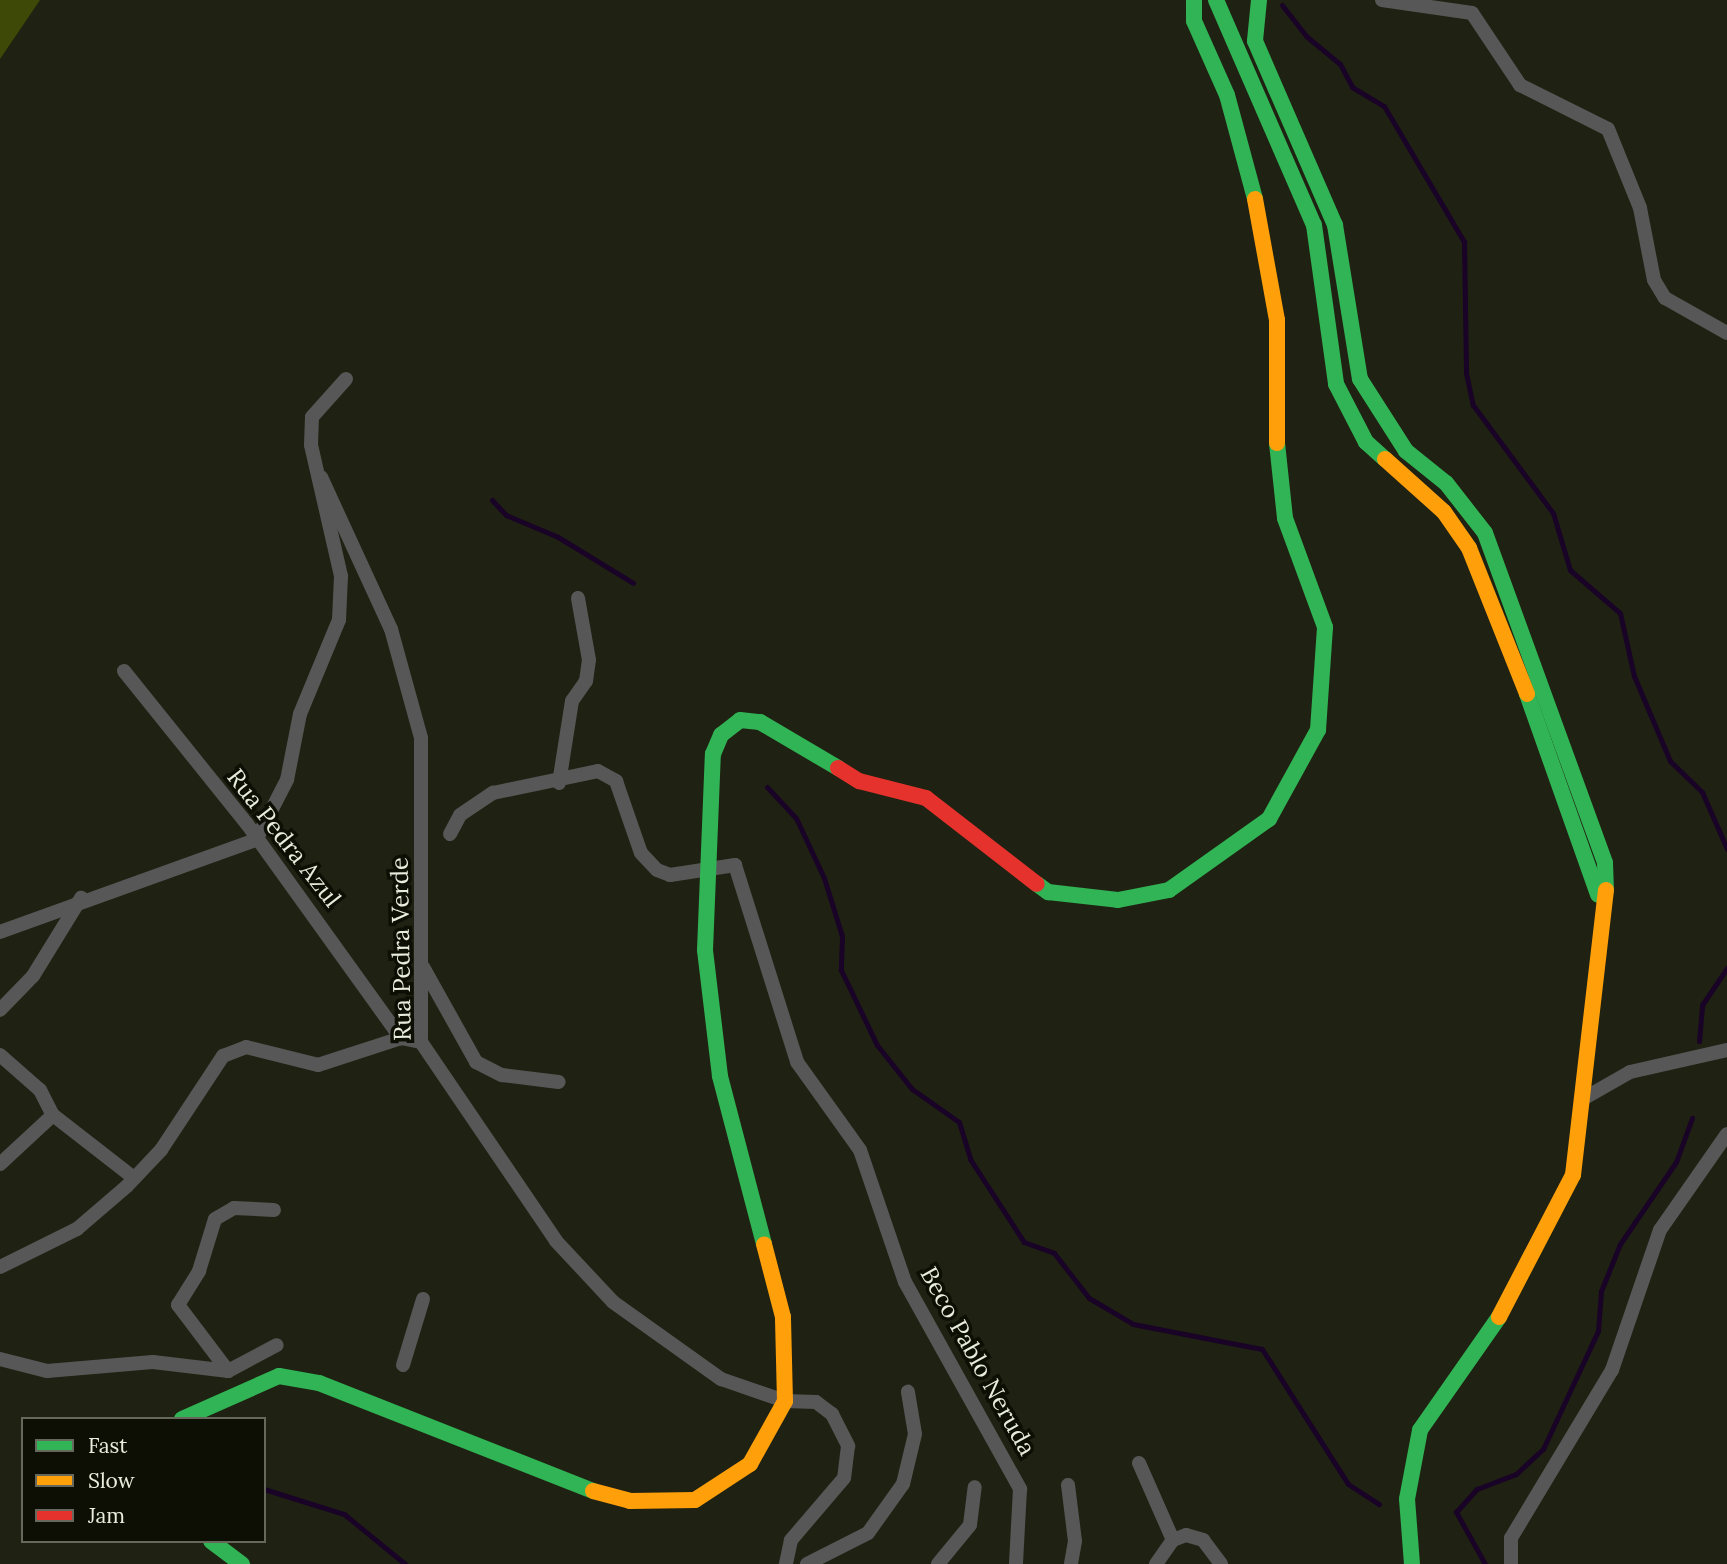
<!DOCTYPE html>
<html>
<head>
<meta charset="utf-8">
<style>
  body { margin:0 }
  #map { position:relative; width:1727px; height:1564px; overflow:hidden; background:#1f2212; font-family:Lora,serif }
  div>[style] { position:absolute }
  .forest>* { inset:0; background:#3f4907 }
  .stream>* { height:5px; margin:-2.5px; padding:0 2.5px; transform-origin:2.5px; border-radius:2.5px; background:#190326 }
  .street>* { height:14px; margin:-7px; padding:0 7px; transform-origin:7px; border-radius:7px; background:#585758 }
  .fast>* { height:16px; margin:-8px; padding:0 8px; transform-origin:8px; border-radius:8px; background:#30b455 }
  .slow>* { height:16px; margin:-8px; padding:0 8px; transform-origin:8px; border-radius:8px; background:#ff9f0a }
  .jam>* { height:16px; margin:-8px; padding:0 8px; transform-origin:8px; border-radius:8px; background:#e5322d }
  span { translate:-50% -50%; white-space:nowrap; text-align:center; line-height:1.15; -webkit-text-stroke:7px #0d0f05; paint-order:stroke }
  .street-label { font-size:24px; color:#e9eddd }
  .legend { position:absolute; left:21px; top:1417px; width:245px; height:126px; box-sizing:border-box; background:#0d0f05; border:2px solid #65685b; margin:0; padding:9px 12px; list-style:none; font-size:21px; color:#e9eddd }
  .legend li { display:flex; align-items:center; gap:14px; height:35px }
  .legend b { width:35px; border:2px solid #65685b }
</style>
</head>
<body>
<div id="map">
  <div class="forest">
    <div style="clip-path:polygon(0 0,40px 0,0 59px)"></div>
  </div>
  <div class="stream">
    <div style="left:1282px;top:5px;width:39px;rotate:52deg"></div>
    <div style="left:1306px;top:36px;width:44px;rotate:39.5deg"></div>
    <div style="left:1340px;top:64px;width:26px;rotate:62deg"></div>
    <div style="left:1352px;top:87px;width:37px;rotate:31deg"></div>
    <div style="left:1384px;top:106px;width:158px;rotate:59.5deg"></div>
    <div style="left:1464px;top:242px;width:131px;rotate:89.1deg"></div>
    <div style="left:1466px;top:373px;width:33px;rotate:78deg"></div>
    <div style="left:1473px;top:405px;width:134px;rotate:53.5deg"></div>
    <div style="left:1553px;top:513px;width:59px;rotate:73.4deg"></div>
    <div style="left:1570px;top:570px;width:66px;rotate:40.7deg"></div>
    <div style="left:1620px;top:613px;width:65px;rotate:77.5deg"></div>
    <div style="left:1634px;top:676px;width:92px;rotate:67deg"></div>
    <div style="left:1670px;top:761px;width:45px;rotate:44.1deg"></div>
    <div style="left:1702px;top:792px;width:62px;rotate:66.3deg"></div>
    <div style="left:492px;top:500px;width:21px;rotate:47deg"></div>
    <div style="left:506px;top:515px;width:56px;rotate:22.9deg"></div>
    <div style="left:558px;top:537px;width:88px;rotate:31.5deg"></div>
    <div style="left:767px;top:787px;width:42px;rotate:46.9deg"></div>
    <div style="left:796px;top:818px;width:66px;rotate:65deg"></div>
    <div style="left:824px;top:878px;width:61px;rotate:72.8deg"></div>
    <div style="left:842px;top:936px;width:34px;rotate:92deg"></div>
    <div style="left:841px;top:970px;width:83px;rotate:64.4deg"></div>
    <div style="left:877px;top:1045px;width:56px;rotate:51.5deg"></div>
    <div style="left:912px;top:1089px;width:57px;rotate:35.1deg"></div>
    <div style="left:959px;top:1122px;width:39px;rotate:73deg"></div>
    <div style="left:970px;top:1159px;width:99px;rotate:57deg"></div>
    <div style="left:1024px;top:1242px;width:32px;rotate:20deg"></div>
    <div style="left:1054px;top:1253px;width:57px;rotate:52.1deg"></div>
    <div style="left:1089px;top:1298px;width:51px;rotate:30.6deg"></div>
    <div style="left:1133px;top:1324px;width:131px;rotate:11deg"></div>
    <div style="left:1262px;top:1349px;width:160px;rotate:57.5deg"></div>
    <div style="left:1348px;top:1484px;width:37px;rotate:33deg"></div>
    <div style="left:1699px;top:1041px;width:36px;rotate:-85deg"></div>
    <div style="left:1702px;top:1005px;width:45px;rotate:-56deg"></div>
    <div style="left:264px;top:1489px;width:84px;rotate:17.4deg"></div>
    <div style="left:344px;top:1514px;width:79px;rotate:39.3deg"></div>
    <div style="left:1485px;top:1564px;width:60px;rotate:-119.1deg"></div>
    <div style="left:1456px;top:1512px;width:31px;rotate:-48deg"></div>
    <div style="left:1477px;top:1489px;width:42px;rotate:-21deg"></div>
    <div style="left:1516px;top:1474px;width:37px;rotate:-43deg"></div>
    <div style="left:1543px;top:1449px;width:130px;rotate:-65deg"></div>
    <div style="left:1598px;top:1331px;width:40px;rotate:-85.7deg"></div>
    <div style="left:1601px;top:1291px;width:51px;rotate:-68deg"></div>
    <div style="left:1620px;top:1244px;width:99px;rotate:-55.7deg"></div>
    <div style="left:1676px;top:1162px;width:47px;rotate:-70deg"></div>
  </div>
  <div class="street">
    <div style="left:1382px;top:0;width:91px;rotate:8.2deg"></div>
    <div style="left:1472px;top:13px;width:87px;rotate:56.3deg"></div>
    <div style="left:1520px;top:85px;width:98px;rotate:26.6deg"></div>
    <div style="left:1608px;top:129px;width:85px;rotate:67.9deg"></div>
    <div style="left:1640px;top:208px;width:73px;rotate:79deg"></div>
    <div style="left:1654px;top:280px;width:21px;rotate:59deg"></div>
    <div style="left:1665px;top:298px;width:71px;rotate:29.4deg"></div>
    <div style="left:321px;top:477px;width:167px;rotate:65.3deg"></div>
    <div style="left:391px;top:629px;width:113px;rotate:74.6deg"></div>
    <div style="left:421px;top:738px;width:304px;rotate:90deg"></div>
    <div style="left:421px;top:1042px;width:240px;rotate:55.8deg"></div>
    <div style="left:556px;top:1241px;width:83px;rotate:46.9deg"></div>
    <div style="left:613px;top:1302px;width:133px;rotate:35.5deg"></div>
    <div style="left:721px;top:1379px;width:68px;rotate:19deg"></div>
    <div style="left:785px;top:1401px;width:31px;rotate:2deg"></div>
    <div style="left:816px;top:1402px;width:20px;rotate:37deg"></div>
    <div style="left:832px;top:1414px;width:36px;rotate:63deg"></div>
    <div style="left:848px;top:1446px;width:32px;rotate:97deg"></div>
    <div style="left:844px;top:1478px;width:82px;rotate:130.5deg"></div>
    <div style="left:791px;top:1540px;width:25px;rotate:102deg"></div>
    <div style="left:124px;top:671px;width:196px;rotate:51.2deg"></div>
    <div style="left:247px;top:824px;width:264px;rotate:54.3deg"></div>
    <div style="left:559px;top:783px;width:83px;rotate:-81deg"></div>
    <div style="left:572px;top:701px;width:24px;rotate:-55deg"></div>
    <div style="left:586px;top:681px;width:21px;rotate:-82deg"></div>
    <div style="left:589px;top:660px;width:63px;rotate:-100.1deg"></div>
    <div style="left:450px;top:834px;width:21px;rotate:-62deg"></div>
    <div style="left:460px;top:815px;width:40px;rotate:-34deg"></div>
    <div style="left:493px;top:793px;width:107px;rotate:-11.8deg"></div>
    <div style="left:598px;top:771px;width:21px;rotate:29deg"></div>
    <div style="left:616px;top:781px;width:76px;rotate:70.9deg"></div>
    <div style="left:641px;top:853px;width:23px;rotate:47deg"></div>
    <div style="left:657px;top:870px;width:14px;rotate:21deg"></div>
    <div style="left:670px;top:875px;width:66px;rotate:-8.7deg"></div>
    <div style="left:735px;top:865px;width:207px;rotate:72.5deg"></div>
    <div style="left:797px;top:1062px;width:108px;rotate:54.4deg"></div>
    <div style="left:860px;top:1150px;width:139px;rotate:71.2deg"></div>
    <div style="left:905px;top:1282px;width:237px;rotate:60.9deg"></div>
    <div style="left:1020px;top:1489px;width:75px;rotate:93.1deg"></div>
    <div style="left:0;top:932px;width:272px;rotate:-19.8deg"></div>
    <div style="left:256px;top:840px;width:68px;rotate:-62.7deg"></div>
    <div style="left:287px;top:780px;width:67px;rotate:-78.9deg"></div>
    <div style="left:300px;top:714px;width:102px;rotate:-67.5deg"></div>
    <div style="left:339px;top:620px;width:44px;rotate:-87.4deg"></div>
    <div style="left:341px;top:576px;width:134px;rotate:-102.9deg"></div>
    <div style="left:311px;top:445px;width:28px;rotate:-88deg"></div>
    <div style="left:312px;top:417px;width:51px;rotate:-48.2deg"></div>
    <div style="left:423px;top:967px;width:109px;rotate:60.8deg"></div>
    <div style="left:476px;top:1062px;width:29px;rotate:27deg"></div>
    <div style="left:502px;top:1075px;width:57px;rotate:7deg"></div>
    <div style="left:0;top:1010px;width:47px;rotate:-45.9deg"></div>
    <div style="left:33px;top:976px;width:92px;rotate:-58.4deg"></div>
    <div style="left:0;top:1055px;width:53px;rotate:41.2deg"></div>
    <div style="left:40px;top:1090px;width:28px;rotate:63deg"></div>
    <div style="left:53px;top:1115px;width:103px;rotate:37.9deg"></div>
    <div style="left:1581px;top:1100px;width:56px;rotate:-29.7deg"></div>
    <div style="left:1630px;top:1072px;width:99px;rotate:-12.8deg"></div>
    <div style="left:0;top:1164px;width:72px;rotate:-42.8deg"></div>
    <div style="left:0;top:1267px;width:86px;rotate:-26.3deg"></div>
    <div style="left:77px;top:1229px;width:66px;rotate:-40.7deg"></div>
    <div style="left:127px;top:1186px;width:50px;rotate:-46.6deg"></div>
    <div style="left:161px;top:1150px;width:113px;rotate:-56.6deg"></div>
    <div style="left:223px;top:1056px;width:25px;rotate:-21deg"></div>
    <div style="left:246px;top:1047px;width:74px;rotate:14deg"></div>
    <div style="left:318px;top:1065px;width:87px;rotate:-18deg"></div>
    <div style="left:401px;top:1038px;width:20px;rotate:11deg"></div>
    <div style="left:0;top:1359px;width:49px;rotate:14.3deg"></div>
    <div style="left:47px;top:1371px;width:106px;rotate:-4.9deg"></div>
    <div style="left:153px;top:1362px;width:76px;rotate:6.8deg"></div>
    <div style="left:228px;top:1371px;width:55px;rotate:-28deg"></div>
    <div style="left:403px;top:1365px;width:69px;rotate:-73.1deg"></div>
    <div style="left:228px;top:1371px;width:83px;rotate:-127.1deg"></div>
    <div style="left:178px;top:1305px;width:40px;rotate:-58deg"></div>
    <div style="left:199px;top:1271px;width:54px;rotate:-72.9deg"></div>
    <div style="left:215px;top:1219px;width:22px;rotate:-30deg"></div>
    <div style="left:234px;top:1208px;width:40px;rotate:2.9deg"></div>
    <div style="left:1139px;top:1463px;width:84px;rotate:66.2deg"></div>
    <div style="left:1068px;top:1485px;width:56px;rotate:82.9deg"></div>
    <div style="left:1075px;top:1541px;width:23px;rotate:100deg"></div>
    <div style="left:807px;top:1564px;width:68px;rotate:-26.9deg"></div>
    <div style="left:868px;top:1533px;width:60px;rotate:-54.5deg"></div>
    <div style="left:903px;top:1484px;width:51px;rotate:-76.5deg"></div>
    <div style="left:915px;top:1434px;width:43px;rotate:-99.5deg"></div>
    <div style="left:938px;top:1564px;width:50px;rotate:-50.6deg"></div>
    <div style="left:970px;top:1525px;width:38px;rotate:-83deg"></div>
    <div style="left:1156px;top:1564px;width:29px;rotate:-55deg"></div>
    <div style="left:1173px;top:1540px;width:14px;rotate:-21deg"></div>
    <div style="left:1186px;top:1535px;width:18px;rotate:16deg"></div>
    <div style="left:1203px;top:1540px;width:30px;rotate:53deg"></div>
    <div style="left:1511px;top:1564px;width:26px;rotate:-90deg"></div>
    <div style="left:1511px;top:1538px;width:196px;rotate:-59deg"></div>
    <div style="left:1612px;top:1370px;width:148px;rotate:-71.1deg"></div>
    <div style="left:1660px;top:1230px;width:117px;rotate:-55.1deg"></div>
  </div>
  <div class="fast">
    <div style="left:1194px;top:0;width:21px;rotate:90deg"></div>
    <div style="left:1194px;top:21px;width:81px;rotate:66deg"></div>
    <div style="left:1227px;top:95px;width:108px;rotate:74.9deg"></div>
    <div style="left:1216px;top:0;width:245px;rotate:66.5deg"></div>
    <div style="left:1314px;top:225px;width:161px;rotate:82.1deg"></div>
    <div style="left:1336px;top:384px;width:65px;rotate:62.7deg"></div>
    <div style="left:1366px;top:442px;width:25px;rotate:42deg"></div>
    <div style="left:1259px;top:0;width:41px;rotate:95.6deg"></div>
    <div style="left:1255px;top:41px;width:201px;rotate:66.5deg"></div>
    <div style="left:1335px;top:225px;width:156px;rotate:80.8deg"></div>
    <div style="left:1360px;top:379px;width:85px;rotate:57.4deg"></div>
    <div style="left:1406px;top:451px;width:51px;rotate:38.7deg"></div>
    <div style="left:1446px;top:483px;width:63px;rotate:52deg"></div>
    <div style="left:1485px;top:533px;width:351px;rotate:70deg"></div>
    <div style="left:1605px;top:863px;width:27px;rotate:88deg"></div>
    <div style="left:1527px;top:694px;width:213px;rotate:70.5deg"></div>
    <div style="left:1037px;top:884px;width:14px;rotate:36deg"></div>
    <div style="left:1048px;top:892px;width:70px;rotate:6.5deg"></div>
    <div style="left:1118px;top:900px;width:52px;rotate:-11.1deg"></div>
    <div style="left:1169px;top:890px;width:123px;rotate:-35.4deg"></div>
    <div style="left:1269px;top:819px;width:102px;rotate:-61.2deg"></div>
    <div style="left:1318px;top:730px;width:103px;rotate:-86.1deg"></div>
    <div style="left:1325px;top:627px;width:116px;rotate:-110.2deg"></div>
    <div style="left:1285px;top:518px;width:75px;rotate:-96.1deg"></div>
    <div style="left:764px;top:1244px;width:174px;rotate:-104.7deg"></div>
    <div style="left:720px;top:1076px;width:127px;rotate:-96.8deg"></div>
    <div style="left:705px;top:950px;width:196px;rotate:-87.7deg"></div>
    <div style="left:713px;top:754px;width:21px;rotate:-67deg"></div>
    <div style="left:721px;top:735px;width:24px;rotate:-38deg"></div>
    <div style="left:740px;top:720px;width:20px;rotate:6deg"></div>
    <div style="left:760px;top:722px;width:91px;rotate:30.5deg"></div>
    <div style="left:182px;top:1419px;width:106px;rotate:-23.9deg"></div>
    <div style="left:279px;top:1376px;width:41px;rotate:9.9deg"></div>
    <div style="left:319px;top:1383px;width:295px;rotate:21.5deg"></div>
    <div style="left:211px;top:1541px;width:39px;rotate:37deg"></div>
    <div style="left:1412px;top:1564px;width:65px;rotate:-94.4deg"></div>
    <div style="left:1407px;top:1499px;width:70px;rotate:-79.3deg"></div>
    <div style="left:1420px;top:1430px;width:138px;rotate:-55deg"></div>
  </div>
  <div class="slow">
    <div style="left:1255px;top:199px;width:123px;rotate:79.7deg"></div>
    <div style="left:1277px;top:320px;width:123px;rotate:90deg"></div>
    <div style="left:1385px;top:459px;width:79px;rotate:41.9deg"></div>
    <div style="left:1444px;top:512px;width:44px;rotate:55.2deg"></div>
    <div style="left:1469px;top:548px;width:157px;rotate:68.3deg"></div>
    <div style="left:1499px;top:1317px;width:160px;rotate:-62.5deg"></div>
    <div style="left:1573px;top:1175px;width:287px;rotate:-83.4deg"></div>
    <div style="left:593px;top:1491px;width:38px;rotate:15deg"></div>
    <div style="left:630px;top:1501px;width:65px;rotate:-0.9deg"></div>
    <div style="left:695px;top:1500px;width:66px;rotate:-33.2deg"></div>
    <div style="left:750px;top:1464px;width:72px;rotate:-60.9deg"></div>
    <div style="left:785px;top:1401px;width:84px;rotate:-91.4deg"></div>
    <div style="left:783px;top:1317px;width:75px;rotate:-104.6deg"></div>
  </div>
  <div class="jam">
    <div style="left:838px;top:768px;width:25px;rotate:32deg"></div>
    <div style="left:859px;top:781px;width:69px;rotate:14.2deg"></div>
    <div style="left:926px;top:798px;width:140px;rotate:37.8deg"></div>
  </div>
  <div class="street-label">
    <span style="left:284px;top:838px;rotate:52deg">Rua Pedra Azul</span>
    <span style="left:401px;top:949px;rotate:-91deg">Rua Pedra Verde</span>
    <span style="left:978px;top:1361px;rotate:61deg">Beco Pablo Neruda</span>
  </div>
  <ul class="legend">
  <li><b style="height:9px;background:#30b455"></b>Fast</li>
  <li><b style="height:9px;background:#ff9f0a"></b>Slow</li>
  <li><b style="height:9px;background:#e5322d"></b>Jam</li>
  </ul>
</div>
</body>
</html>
